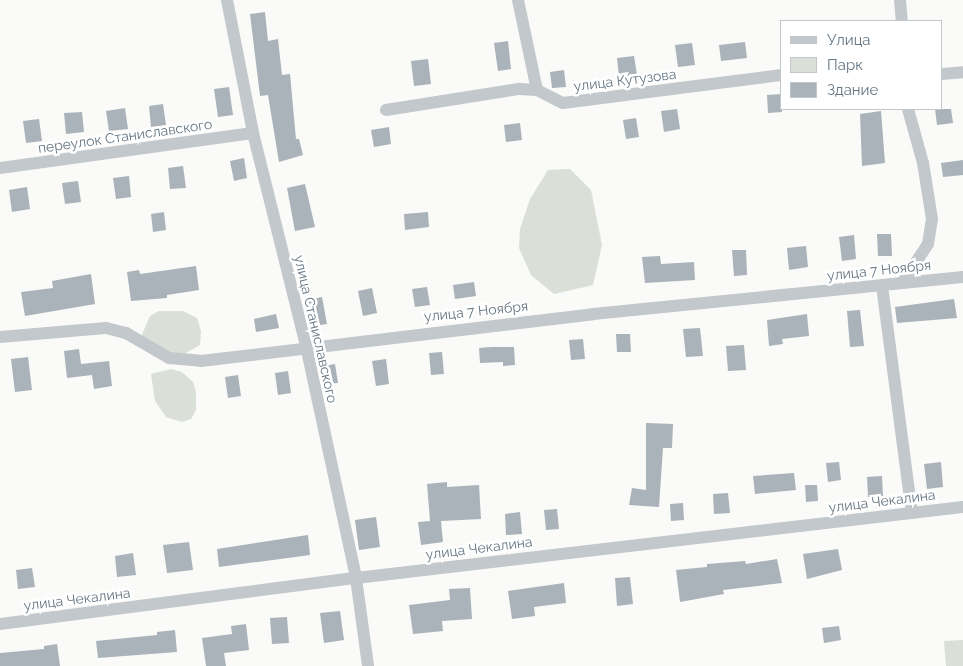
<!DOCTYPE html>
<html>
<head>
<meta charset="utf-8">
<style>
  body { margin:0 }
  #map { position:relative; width:963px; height:666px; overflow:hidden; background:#fafaf8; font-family:Raleway,sans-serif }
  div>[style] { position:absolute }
  .green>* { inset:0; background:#dadfd7 }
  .building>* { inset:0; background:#aab3b9 }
  .street>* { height:12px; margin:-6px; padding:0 6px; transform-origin:6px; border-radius:6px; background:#c3c8cc }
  span { translate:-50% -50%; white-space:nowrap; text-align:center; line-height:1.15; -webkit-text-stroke:5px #fff; paint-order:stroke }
  .street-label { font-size:14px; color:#657683 }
  .legend { position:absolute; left:780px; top:20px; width:162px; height:90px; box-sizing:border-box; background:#fff; border:1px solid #c1c8cd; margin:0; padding:6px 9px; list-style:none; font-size:15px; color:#657683 }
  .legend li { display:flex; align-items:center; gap:10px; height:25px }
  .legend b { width:25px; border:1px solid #c1c8cd }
</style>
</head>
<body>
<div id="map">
  <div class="green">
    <div style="clip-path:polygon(570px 169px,591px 190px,602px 245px,593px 285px,554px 294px,531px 275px,519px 248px,520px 229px,530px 199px,548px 170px)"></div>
    <div style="clip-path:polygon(159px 311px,183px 311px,197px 318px,201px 331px,200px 345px,182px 355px,160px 351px,141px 337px,150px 316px)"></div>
    <div style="clip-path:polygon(171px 369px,182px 372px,193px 382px,196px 392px,196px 410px,191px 419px,182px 422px,166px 417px,155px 401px,151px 374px)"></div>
    <div style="clip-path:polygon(963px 640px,963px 666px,946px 666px,944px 641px)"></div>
  </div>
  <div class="building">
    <div style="clip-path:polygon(265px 12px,268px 41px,278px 39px,282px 75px,290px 74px,296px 139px,299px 139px,303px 155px,279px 162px,268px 95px,260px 96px,250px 14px)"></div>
    <div style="clip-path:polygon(508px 41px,511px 69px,498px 71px,494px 43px)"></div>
    <div style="clip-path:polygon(745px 42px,747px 58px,721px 61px,719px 45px)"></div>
    <div style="clip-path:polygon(692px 43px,695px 65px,678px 67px,675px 45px)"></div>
    <div style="clip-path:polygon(634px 56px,637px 75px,619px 77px,617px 58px)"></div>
    <div style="clip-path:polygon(428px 59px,431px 84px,414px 86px,411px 61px)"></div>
    <div style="clip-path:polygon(564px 70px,566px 87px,552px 88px,550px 72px)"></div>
    <div style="clip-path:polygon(229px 87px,233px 115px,218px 117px,214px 89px)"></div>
    <div style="clip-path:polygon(782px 94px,782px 112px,768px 113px,767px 95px)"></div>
    <div style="clip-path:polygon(163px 104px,166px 125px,151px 127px,149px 106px)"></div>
    <div style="clip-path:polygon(125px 108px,128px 129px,109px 131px,106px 111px)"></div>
    <div style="clip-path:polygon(677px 109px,680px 129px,664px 132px,661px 111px)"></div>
    <div style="clip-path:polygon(935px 109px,951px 109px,953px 123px,937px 125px)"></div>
    <div style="clip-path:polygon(881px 111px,885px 163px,862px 166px,860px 114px)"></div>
    <div style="clip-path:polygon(82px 112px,84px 132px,66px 134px,64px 113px)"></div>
    <div style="clip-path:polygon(636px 118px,639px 137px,626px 139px,623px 120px)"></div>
    <div style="clip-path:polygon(39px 119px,42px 141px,26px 143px,23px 121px)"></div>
    <div style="clip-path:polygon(520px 123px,522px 140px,506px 142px,504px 125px)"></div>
    <div style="clip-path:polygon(389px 127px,391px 144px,374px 147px,371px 130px)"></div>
    <div style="clip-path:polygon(244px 158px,247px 178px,234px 181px,230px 161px)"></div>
    <div style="clip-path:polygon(963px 160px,963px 175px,943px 177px,941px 163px)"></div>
    <div style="clip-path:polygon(183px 166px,186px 188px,170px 189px,168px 168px)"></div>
    <div style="clip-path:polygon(129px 176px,131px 197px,116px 199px,113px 178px)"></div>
    <div style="clip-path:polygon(78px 181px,81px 202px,65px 204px,62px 183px)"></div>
    <div style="clip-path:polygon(305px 184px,315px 227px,295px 231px,287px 188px)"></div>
    <div style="clip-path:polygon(27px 187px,30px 209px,12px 212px,9px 190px)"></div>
    <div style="clip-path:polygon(164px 212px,166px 230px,153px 232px,151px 214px)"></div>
    <div style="clip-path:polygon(428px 212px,429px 227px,405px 230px,404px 214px)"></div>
    <div style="clip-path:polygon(877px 234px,891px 234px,892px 256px,878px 256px)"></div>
    <div style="clip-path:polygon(854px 235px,856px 259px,842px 261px,839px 237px)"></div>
    <div style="clip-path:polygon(806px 246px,808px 267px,789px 270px,787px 248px)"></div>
    <div style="clip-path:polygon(732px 250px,746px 250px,747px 275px,734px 276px)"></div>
    <div style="clip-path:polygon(660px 256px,661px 264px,694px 262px,695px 280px,645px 283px,642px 257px)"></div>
    <div style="clip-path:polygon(196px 266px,199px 290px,167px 295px,167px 298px,131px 301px,127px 272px,139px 270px,140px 274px)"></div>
    <div style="clip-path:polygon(91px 274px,95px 304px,25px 316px,21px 292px,53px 288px,52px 281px)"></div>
    <div style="clip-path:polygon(474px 282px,476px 296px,455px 299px,453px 285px)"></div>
    <div style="clip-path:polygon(427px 287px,430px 305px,415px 307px,412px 289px)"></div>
    <div style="clip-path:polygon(372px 288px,377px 313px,363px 316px,358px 291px)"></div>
    <div style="clip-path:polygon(322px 297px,327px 324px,314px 326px,308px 300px)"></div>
    <div style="clip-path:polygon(954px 299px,957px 318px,897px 323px,895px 307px)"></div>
    <div style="clip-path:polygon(860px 310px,864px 346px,850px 347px,847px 311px)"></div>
    <div style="clip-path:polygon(276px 314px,279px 328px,256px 332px,254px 319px)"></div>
    <div style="clip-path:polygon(807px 314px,809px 336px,782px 339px,783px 344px,769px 346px,767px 320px)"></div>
    <div style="clip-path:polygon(700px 328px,703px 356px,686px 357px,683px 329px)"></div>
    <div style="clip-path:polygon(616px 334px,630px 334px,631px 352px,617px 352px)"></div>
    <div style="clip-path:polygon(583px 339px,585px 359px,571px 360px,569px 340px)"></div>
    <div style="clip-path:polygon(744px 345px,746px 370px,728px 371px,726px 346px)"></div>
    <div style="clip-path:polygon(491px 347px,514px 347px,515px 365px,503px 366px,503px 362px,480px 363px,479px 348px)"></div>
    <div style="clip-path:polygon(79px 349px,81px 364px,109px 361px,112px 386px,94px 389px,92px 375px,67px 378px,64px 351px)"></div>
    <div style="clip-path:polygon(442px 352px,444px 374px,431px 375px,429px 353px)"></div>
    <div style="clip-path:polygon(28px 357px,32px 390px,15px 392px,11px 359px)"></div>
    <div style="clip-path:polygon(386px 359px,389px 384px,376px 386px,372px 361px)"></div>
    <div style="clip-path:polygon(335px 364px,338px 383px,326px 384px,323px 366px)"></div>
    <div style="clip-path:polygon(288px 371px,291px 393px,278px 395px,275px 373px)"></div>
    <div style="clip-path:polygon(238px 375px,241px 396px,228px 398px,225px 377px)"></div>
    <div style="clip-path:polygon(646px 423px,673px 424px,672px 448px,663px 448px,659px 507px,629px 505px,632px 488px,646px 490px)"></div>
    <div style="clip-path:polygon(839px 462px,841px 480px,828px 482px,826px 463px)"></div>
    <div style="clip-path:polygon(941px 462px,943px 487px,927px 489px,924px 464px)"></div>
    <div style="clip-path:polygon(794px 473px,796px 490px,755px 494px,753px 476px)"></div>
    <div style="clip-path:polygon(882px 476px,883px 496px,868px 497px,867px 477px)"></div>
    <div style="clip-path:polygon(447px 482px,447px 487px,479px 485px,481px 519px,441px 521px,443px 542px,421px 545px,418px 522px,430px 521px,427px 484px)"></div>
    <div style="clip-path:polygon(805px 485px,817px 485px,818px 501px,806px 502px)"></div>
    <div style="clip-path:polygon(728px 493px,730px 513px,714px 514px,713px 494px)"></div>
    <div style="clip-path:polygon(683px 503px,684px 520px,671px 521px,670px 504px)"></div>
    <div style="clip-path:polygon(557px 509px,559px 529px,546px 530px,544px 510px)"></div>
    <div style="clip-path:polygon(520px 512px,522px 534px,506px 535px,505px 514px)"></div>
    <div style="clip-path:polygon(376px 517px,380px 547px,359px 550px,355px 520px)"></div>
    <div style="clip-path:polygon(308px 535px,310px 555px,219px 567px,217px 549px)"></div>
    <div style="clip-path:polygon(189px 542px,193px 570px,167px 573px,163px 545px)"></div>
    <div style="clip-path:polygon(838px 549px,842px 570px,807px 579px,803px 554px)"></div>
    <div style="clip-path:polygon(133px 553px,136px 575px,117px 577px,115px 556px)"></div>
    <div style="clip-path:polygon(777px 559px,782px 583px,723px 590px,724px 594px,680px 602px,676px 570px,707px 567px,707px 564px,745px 561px,746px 564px)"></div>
    <div style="clip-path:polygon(32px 568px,35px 587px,18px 589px,16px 570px)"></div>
    <div style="clip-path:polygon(630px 577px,633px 604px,617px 606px,615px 578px)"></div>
    <div style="clip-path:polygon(564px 583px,566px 603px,534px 607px,535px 616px,512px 619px,508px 591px)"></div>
    <div style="clip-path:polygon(470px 588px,472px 619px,442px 621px,443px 631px,413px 634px,409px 605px,450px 600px,449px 589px)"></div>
    <div style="clip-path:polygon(340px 611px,344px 640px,324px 643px,320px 613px)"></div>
    <div style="clip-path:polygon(287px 617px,289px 643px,272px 644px,270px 618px)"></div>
    <div style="clip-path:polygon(246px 624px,249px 650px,224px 653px,226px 666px,206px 666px,202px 638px,232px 634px,231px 626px)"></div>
    <div style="clip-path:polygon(839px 626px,841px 640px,824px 643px,822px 628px)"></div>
    <div style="clip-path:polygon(175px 630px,177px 652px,98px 658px,96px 641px,157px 635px,157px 632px)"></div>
    <div style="clip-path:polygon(57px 644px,60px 666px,0 666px,0 653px,44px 649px,44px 646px)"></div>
  </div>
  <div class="street">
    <div style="left:227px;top:0;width:136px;rotate:78.9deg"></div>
    <div style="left:253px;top:133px;width:219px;rotate:76deg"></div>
    <div style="left:306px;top:346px;width:237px;rotate:77.8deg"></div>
    <div style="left:356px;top:578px;width:89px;rotate:82.2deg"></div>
    <div style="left:518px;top:0;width:92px;rotate:78.1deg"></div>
    <div style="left:900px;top:0;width:21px;rotate:85deg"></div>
    <div style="left:942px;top:74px;width:21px;rotate:-5deg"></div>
    <div style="left:386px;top:110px;width:135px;rotate:-9deg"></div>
    <div style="left:519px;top:89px;width:18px;rotate:3deg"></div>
    <div style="left:537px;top:90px;width:29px;rotate:27deg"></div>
    <div style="left:563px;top:103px;width:221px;rotate:-7.3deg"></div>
    <div style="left:0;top:168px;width:255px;rotate:-7.9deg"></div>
    <div style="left:902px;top:283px;width:47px;rotate:-56.3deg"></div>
    <div style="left:928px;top:244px;width:25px;rotate:-81deg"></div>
    <div style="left:932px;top:219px;width:57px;rotate:-99.1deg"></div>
    <div style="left:923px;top:163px;width:56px;rotate:-105.5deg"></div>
    <div style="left:882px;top:286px;width:229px;rotate:82.5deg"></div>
    <div style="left:0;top:337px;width:106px;rotate:-4.9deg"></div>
    <div style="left:106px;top:328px;width:21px;rotate:14deg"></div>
    <div style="left:126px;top:333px;width:50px;rotate:30.2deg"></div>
    <div style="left:169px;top:358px;width:32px;rotate:5deg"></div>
    <div style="left:201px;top:361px;width:395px;rotate:-6.8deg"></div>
    <div style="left:593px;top:314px;width:372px;rotate:-5.7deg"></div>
    <div style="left:0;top:624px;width:359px;rotate:-7.4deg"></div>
    <div style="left:356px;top:578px;width:611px;rotate:-6.67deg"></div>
  </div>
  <div class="street-label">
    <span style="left:625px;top:80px;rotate:-7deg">улица Кутузова</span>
    <span style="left:125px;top:136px;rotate:-8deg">переулок Станиславского</span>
    <span style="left:879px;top:270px;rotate:-6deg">улица 7 Ноября</span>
    <span style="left:476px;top:311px;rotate:-6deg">улица 7 Ноября</span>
    <span style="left:316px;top:329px;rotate:77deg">улица Станиславского</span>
    <span style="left:882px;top:501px;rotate:-7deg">улица Чекалина</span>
    <span style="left:479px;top:548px;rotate:-7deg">улица Чекалина</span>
    <span style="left:77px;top:599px;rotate:-7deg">улица Чекалина</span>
  </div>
  <ul class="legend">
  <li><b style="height:6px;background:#c3c8cc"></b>Улица</li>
  <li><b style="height:14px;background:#dadfd7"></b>Парк</li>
  <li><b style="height:14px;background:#aab3b9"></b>Здание</li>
  </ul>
</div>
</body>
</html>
